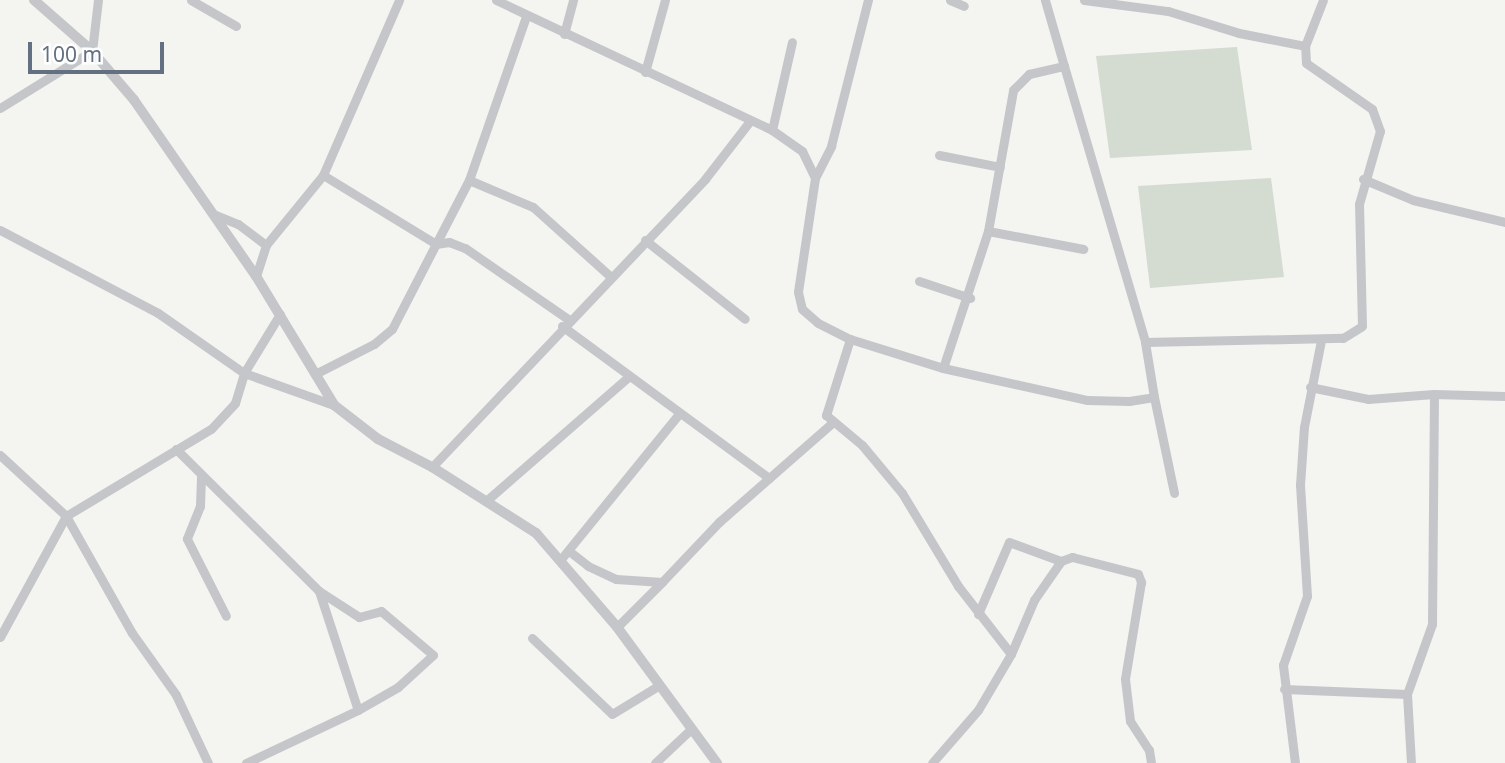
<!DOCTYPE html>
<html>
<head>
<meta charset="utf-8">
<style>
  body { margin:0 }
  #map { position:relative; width:1505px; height:763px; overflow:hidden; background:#f4f4f0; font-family:"Noto Sans",sans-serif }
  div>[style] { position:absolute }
  .green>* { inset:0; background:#d4dbd1 }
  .minor>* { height:9px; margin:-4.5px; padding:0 4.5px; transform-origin:4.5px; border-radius:4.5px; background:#c4c6ca }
  .tertiary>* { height:10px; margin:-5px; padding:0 5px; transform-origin:5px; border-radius:5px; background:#c4c6ca }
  span { translate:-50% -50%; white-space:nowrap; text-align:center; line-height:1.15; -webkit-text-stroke:7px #fff; paint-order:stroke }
  .scale { position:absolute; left:28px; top:42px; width:136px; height:32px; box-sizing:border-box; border:4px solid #637081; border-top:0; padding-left:9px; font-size:21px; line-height:24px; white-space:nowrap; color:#637081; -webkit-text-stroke:5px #fff; paint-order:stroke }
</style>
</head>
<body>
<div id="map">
  <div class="green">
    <div style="clip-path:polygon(1237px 47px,1252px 150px,1110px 158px,1096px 56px)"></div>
    <div style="clip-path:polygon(1271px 178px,1284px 277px,1150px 288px,1138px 186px)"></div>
  </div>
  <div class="minor">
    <div style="left:191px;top:0;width:52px;rotate:30deg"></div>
    <div style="left:496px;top:0;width:305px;rotate:25.2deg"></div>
    <div style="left:772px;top:130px;width:37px;rotate:35deg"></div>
    <div style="left:802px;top:151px;width:30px;rotate:64deg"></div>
    <div style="left:815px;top:178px;width:115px;rotate:98.5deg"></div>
    <div style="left:798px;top:292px;width:17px;rotate:77deg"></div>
    <div style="left:802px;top:309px;width:21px;rotate:41deg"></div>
    <div style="left:818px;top:323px;width:36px;rotate:27deg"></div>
    <div style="left:850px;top:339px;width:97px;rotate:17.3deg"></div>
    <div style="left:943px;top:368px;width:148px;rotate:12.5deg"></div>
    <div style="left:1087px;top:400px;width:42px;rotate:1.4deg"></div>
    <div style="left:1129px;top:401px;width:25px;rotate:-9deg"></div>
    <div style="left:1154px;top:397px;width:56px;rotate:-99.3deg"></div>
    <div style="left:1145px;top:342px;width:198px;rotate:-1.2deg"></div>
    <div style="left:1343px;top:338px;width:22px;rotate:-32deg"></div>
    <div style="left:1362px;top:326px;width:122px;rotate:-91.4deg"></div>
    <div style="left:1359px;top:204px;width:76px;rotate:-74deg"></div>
    <div style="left:1380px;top:131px;width:23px;rotate:-110deg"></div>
    <div style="left:1372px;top:109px;width:80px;rotate:-145.1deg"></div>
    <div style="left:1306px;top:63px;width:17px;rotate:-93deg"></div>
    <div style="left:1305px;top:46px;width:49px;rotate:-68.6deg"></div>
    <div style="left:950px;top:0;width:15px;rotate:23deg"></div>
    <div style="left:1084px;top:0;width:85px;rotate:7.5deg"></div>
    <div style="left:1168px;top:11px;width:74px;rotate:17.2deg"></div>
    <div style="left:1239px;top:33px;width:67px;rotate:11.1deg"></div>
    <div style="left:564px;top:34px;width:35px;rotate:-75deg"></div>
    <div style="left:1064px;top:66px;width:288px;rotate:73.6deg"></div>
    <div style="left:645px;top:72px;width:75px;rotate:-74.5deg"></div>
    <div style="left:0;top:108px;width:108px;rotate:-31.8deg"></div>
    <div style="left:92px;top:51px;width:51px;rotate:-83.3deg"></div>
    <div style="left:772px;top:130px;width:90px;rotate:-77.2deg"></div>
    <div style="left:939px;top:155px;width:62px;rotate:11.1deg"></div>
    <div style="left:323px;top:175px;width:132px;rotate:31.4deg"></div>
    <div style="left:436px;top:244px;width:13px;rotate:-9deg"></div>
    <div style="left:449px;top:242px;width:17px;rotate:21deg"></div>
    <div style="left:465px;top:248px;width:125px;rotate:34.6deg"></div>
    <div style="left:815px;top:178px;width:36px;rotate:-63deg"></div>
    <div style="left:831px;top:146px;width:151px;rotate:-75.8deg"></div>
    <div style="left:1363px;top:179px;width:54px;rotate:22.8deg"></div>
    <div style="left:1413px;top:200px;width:95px;rotate:13.4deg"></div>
    <div style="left:469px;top:180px;width:69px;rotate:22.9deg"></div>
    <div style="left:533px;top:207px;width:103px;rotate:41.9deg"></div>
    <div style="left:213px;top:214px;width:27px;rotate:22deg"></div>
    <div style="left:238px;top:224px;width:35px;rotate:37deg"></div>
    <div style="left:0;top:230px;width:178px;rotate:27.7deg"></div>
    <div style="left:158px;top:313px;width:105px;rotate:34.9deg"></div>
    <div style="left:244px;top:373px;width:69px;rotate:-58.6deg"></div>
    <div style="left:988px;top:231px;width:97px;rotate:10.7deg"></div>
    <div style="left:645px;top:240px;width:127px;rotate:38.3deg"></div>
    <div style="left:256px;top:276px;width:33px;rotate:-72deg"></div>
    <div style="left:266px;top:245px;width:90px;rotate:-50.8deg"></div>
    <div style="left:323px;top:175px;width:191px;rotate:-66.5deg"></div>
    <div style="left:919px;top:281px;width:54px;rotate:18.4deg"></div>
    <div style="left:562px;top:326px;width:257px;rotate:36.3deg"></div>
    <div style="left:850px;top:339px;width:80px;rotate:107.5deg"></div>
    <div style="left:826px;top:415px;width:47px;rotate:39.8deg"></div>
    <div style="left:862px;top:445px;width:62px;rotate:50.2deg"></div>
    <div style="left:902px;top:493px;width:109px;rotate:58.9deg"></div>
    <div style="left:958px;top:586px;width:86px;rotate:52.1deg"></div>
    <div style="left:1011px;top:654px;width:65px;rotate:120.5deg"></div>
    <div style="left:978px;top:710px;width:70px;rotate:131deg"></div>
    <div style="left:943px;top:368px;width:144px;rotate:-71.8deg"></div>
    <div style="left:988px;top:231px;width:143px;rotate:-79.9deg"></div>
    <div style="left:1013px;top:90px;width:23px;rotate:-45deg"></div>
    <div style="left:1029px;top:74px;width:36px;rotate:-13deg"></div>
    <div style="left:1064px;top:66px;width:69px;rotate:-106.1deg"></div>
    <div style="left:315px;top:374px;width:66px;rotate:-27deg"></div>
    <div style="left:374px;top:344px;width:23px;rotate:-40deg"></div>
    <div style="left:392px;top:329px;width:168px;rotate:-62.7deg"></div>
    <div style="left:469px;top:180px;width:174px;rotate:-70.8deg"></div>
    <div style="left:1310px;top:387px;width:59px;rotate:11.7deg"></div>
    <div style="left:1368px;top:399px;width:66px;rotate:-4.3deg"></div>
    <div style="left:1434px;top:394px;width:71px;rotate:1.6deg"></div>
    <div style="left:1154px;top:397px;width:98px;rotate:78.2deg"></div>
    <div style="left:176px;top:449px;width:202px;rotate:44.8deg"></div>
    <div style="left:319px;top:591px;width:125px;rotate:71.9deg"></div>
    <div style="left:358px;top:710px;width:124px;rotate:154.7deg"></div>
    <div style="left:0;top:455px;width:90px;rotate:42.7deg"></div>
    <div style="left:66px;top:516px;width:169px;rotate:-31deg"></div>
    <div style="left:211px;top:429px;width:35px;rotate:-47deg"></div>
    <div style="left:235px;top:403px;width:31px;rotate:-73deg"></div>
    <div style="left:244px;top:373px;width:96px;rotate:19.6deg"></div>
    <div style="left:432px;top:467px;width:397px;rotate:-46.5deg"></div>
    <div style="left:705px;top:179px;width:73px;rotate:-52.2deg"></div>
    <div style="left:201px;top:477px;width:29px;rotate:92deg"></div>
    <div style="left:200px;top:506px;width:35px;rotate:112deg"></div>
    <div style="left:187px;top:539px;width:86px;rotate:63.1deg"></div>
    <div style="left:486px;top:501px;width:187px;rotate:-41.1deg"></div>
    <div style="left:66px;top:516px;width:134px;rotate:60.6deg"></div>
    <div style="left:132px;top:633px;width:76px;rotate:54.6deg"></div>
    <div style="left:176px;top:695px;width:75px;rotate:64.8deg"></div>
    <div style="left:569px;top:551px;width:24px;rotate:38deg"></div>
    <div style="left:588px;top:566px;width:31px;rotate:25deg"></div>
    <div style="left:616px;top:579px;width:46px;rotate:3.7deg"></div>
    <div style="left:662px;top:582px;width:83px;rotate:-46.5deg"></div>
    <div style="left:719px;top:522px;width:150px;rotate:-41.2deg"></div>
    <div style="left:561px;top:559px;width:187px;rotate:-50.9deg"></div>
    <div style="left:319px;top:591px;width:48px;rotate:33deg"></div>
    <div style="left:359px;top:617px;width:23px;rotate:-15deg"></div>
    <div style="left:381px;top:611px;width:68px;rotate:40.2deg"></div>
    <div style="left:433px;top:655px;width:47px;rotate:137.6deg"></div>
    <div style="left:398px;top:687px;width:46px;rotate:150.1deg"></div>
    <div style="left:978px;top:614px;width:78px;rotate:-66.7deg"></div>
    <div style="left:1009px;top:542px;width:55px;rotate:20.1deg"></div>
    <div style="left:617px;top:627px;width:64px;rotate:-45deg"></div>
    <div style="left:0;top:637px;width:138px;rotate:-61.4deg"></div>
    <div style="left:532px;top:638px;width:110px;rotate:43.5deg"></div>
    <div style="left:612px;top:714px;width:54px;rotate:-31.3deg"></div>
    <div style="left:1011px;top:654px;width:59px;rotate:-66.9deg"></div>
    <div style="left:1034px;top:600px;width:47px;rotate:-55.3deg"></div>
    <div style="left:1061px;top:561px;width:12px;rotate:-20deg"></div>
    <div style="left:1072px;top:557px;width:68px;rotate:14.4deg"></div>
    <div style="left:1138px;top:574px;width:9px;rotate:69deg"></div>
    <div style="left:1141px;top:582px;width:98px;rotate:99.4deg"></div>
    <div style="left:1125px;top:679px;width:42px;rotate:83.2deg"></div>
    <div style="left:1130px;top:721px;width:35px;rotate:57deg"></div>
    <div style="left:1149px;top:750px;width:13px;rotate:81deg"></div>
    <div style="left:1284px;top:689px;width:123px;rotate:2.3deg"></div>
    <div style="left:1407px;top:694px;width:69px;rotate:86.7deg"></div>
    <div style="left:1407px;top:694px;width:74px;rotate:-70.3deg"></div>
    <div style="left:1432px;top:624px;width:230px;rotate:-89.5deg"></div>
    <div style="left:655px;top:763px;width:50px;rotate:-43.4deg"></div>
    <div style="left:1295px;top:763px;width:99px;rotate:-97deg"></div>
    <div style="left:1283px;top:665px;width:73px;rotate:-70.8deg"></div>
    <div style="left:1307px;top:596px;width:111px;rotate:-93.6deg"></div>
    <div style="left:1300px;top:485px;width:58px;rotate:-86.1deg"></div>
    <div style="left:1304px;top:427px;width:89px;rotate:-78.9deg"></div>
  </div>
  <div class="tertiary">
    <div style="left:34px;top:0;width:77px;rotate:41.3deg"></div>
    <div style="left:92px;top:51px;width:65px;rotate:49.4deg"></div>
    <div style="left:134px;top:100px;width:214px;rotate:55.3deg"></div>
    <div style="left:256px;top:276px;width:151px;rotate:58.8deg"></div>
    <div style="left:334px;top:405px;width:56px;rotate:37.7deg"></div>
    <div style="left:378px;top:439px;width:61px;rotate:27.4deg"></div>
    <div style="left:432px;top:467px;width:123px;rotate:32.4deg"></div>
    <div style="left:536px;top:533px;width:124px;rotate:49.2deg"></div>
    <div style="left:617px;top:627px;width:169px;rotate:53.7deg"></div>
  </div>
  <div class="scale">100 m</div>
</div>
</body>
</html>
